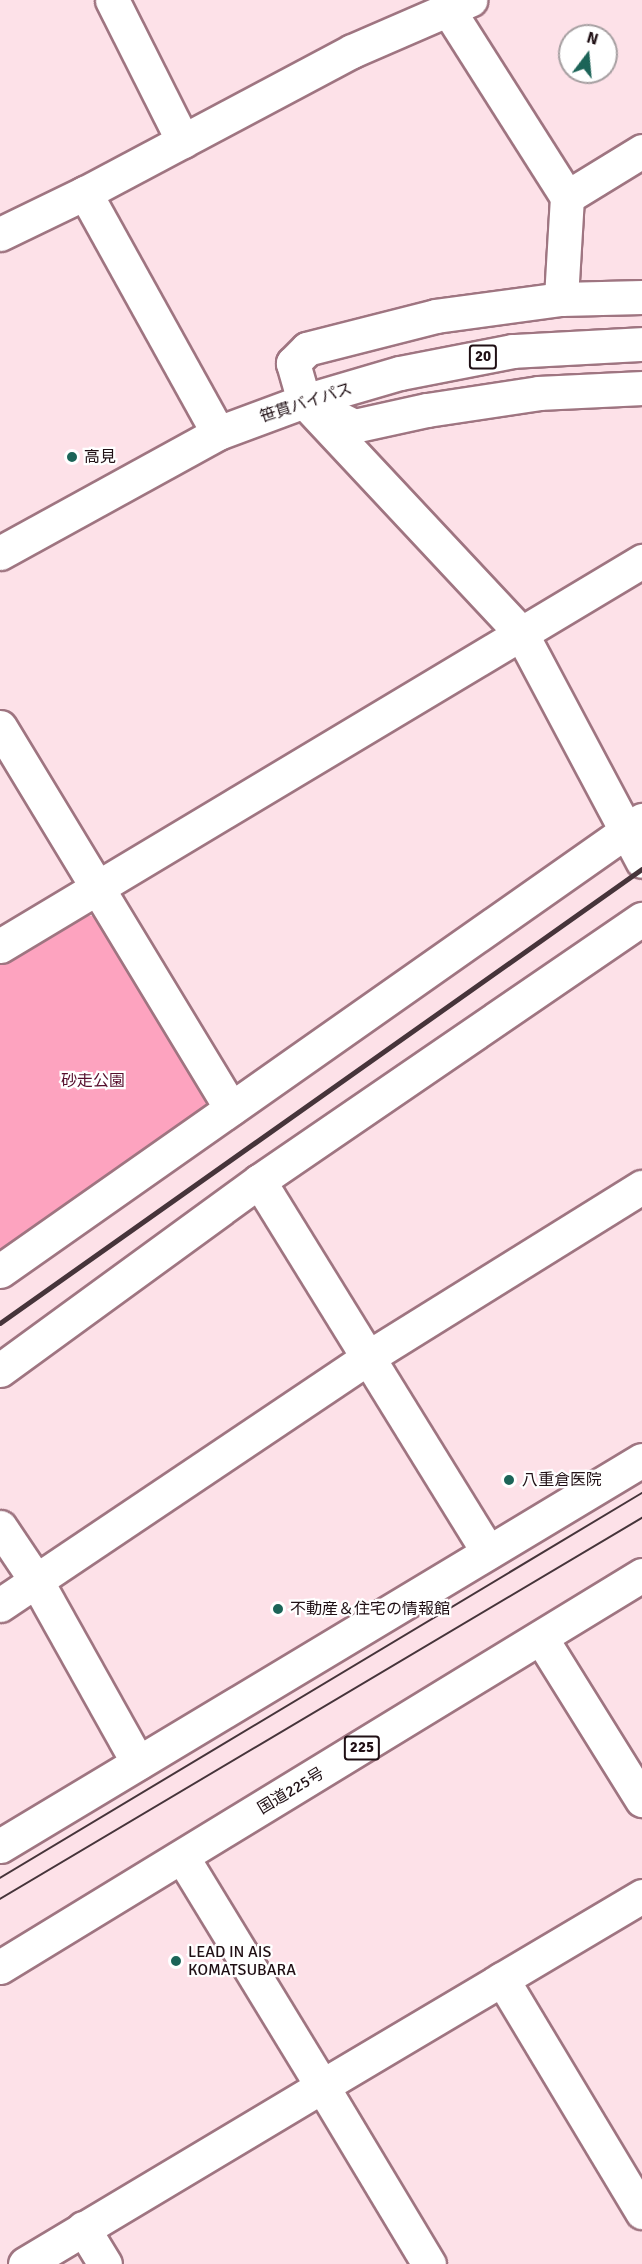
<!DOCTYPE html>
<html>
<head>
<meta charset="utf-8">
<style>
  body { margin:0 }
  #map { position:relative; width:642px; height:2264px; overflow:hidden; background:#fde1e8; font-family:Signika,"Noto Sans JP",sans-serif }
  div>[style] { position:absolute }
  .green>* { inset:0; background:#fda3bf }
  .roads { filter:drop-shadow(2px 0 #9f7581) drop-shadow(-2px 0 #9f7581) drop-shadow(0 2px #9f7581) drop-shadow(0 -2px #9f7581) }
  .minor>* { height:33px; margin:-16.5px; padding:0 16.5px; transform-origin:16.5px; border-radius:16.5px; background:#fff }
  .primary>* { height:33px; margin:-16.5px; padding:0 16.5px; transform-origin:16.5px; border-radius:16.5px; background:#fff }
  .trunk>* { height:33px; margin:-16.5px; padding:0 16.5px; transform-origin:16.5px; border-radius:16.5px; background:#fff }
  .tram>* { height:1.5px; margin:-0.75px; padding:0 0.75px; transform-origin:0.75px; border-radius:0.75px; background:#46343a }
  .rail>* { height:4.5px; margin:-2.25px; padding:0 2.25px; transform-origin:2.25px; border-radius:2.25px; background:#46343a }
  .dots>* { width:16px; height:16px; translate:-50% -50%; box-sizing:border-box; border:3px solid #fff; border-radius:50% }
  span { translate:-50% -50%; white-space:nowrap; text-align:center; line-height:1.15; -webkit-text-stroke:4.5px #fff; paint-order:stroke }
  .shield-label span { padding:2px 4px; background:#fff; border:2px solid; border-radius:4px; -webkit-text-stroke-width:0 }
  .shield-label { font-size:15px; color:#201015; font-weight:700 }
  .street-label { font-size:16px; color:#201015 }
  .poi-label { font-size:16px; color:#201015 }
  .left { translate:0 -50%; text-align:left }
  .park-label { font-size:16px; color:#560e2d }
  .north { position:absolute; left:558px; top:24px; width:60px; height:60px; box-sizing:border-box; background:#fff; border:2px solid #a69fa1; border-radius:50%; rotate:16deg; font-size:16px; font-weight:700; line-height:24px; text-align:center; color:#201015 }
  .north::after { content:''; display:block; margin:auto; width:21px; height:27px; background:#1c6458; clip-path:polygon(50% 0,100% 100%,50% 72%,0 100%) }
</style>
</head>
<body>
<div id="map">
  <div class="green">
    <div style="clip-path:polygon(78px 913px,102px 918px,211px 1097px,207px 1115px,0 1261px,0 960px)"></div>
  </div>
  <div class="roads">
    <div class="minor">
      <div style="left:112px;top:0;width:158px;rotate:63.3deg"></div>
      <div style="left:449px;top:11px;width:220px;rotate:57.6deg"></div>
      <div style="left:567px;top:197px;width:102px;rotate:93.4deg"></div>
      <div style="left:85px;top:193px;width:274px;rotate:61deg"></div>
      <div style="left:567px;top:197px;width:88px;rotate:-31.5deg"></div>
      <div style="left:0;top:234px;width:94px;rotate:-25.8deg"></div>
      <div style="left:85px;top:193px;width:302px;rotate:-28deg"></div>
      <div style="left:352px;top:51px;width:129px;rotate:-23.4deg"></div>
      <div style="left:642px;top:297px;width:81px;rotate:178.6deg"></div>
      <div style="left:561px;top:299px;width:126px;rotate:172.3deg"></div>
      <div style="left:436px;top:316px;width:133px;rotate:165.7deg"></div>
      <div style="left:307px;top:349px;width:20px;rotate:135deg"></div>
      <div style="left:293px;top:363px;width:40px;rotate:74deg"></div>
      <div style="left:304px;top:401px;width:318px;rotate:46.9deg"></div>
      <div style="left:521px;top:633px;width:258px;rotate:62deg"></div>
      <div style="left:316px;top:407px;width:42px;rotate:26.6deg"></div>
      <div style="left:354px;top:426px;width:75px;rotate:-12.4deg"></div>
      <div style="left:427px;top:410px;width:113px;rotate:-8.6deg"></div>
      <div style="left:539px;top:393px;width:103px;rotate:-2.8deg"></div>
      <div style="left:0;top:727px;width:446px;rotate:58.8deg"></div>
      <div style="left:0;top:946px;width:749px;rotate:-30.95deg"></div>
      <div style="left:259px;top:1181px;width:436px;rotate:58.3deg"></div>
      <div style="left:0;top:1271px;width:785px;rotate:-35.09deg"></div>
      <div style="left:0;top:1370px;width:321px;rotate:-36.1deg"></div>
      <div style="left:259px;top:1181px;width:464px;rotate:-34.4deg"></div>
      <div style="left:0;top:1527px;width:66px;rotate:56.1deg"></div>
      <div style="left:37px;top:1582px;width:207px;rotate:60.8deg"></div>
      <div style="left:0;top:1605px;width:446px;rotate:-33.9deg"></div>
      <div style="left:370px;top:1356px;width:320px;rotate:-31.9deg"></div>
      <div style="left:541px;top:1638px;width:191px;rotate:58.1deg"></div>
      <div style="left:0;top:1846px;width:749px;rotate:-31.02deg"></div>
      <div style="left:502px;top:1979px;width:272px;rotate:59deg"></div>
      <div style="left:83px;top:2228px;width:42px;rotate:58.6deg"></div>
      <div style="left:25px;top:2264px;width:346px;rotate:-30.9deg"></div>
      <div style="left:322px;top:2086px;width:268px;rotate:-121.4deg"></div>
      <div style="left:429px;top:2264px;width:208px;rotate:-121deg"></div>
      <div style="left:322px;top:2086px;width:372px;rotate:-30.7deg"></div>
    </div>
    <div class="primary">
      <div style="left:0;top:553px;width:249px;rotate:-28.8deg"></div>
      <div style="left:218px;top:433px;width:92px;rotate:-20.4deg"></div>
      <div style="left:304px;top:401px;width:100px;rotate:-16.3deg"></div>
      <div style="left:400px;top:373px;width:115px;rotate:-11deg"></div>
      <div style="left:513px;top:351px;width:129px;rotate:-3.1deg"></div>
    </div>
    <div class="trunk">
      <div style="left:0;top:1967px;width:752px;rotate:-31.41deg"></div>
    </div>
  </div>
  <div class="tram">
    <div style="left:0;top:1878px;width:749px;rotate:-30.95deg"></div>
    <div style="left:0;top:1899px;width:747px;rotate:-30.69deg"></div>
  </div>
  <div class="rail">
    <div style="left:0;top:1323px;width:786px;rotate:-35.27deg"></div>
  </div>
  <div class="dots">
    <div style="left:72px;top:457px;background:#1c6458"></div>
    <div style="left:509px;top:1480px;background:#1c6458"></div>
    <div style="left:278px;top:1609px;background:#1c6458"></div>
    <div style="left:176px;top:1961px;background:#1c6458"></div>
  </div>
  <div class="shield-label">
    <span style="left:483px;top:357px">20</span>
    <span style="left:362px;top:1748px">225</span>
  </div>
  <div class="street-label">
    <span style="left:306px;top:403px;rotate:-18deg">笹貫バイパス</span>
    <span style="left:291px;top:1791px;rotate:-31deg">国道225号</span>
  </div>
  <div class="poi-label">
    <span class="left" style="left:84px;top:457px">高見</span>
    <span class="left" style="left:522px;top:1480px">八重倉医院</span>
    <span class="left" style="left:290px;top:1609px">不動産＆住宅の情報館</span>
    <span class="left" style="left:188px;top:1961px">LEAD IN AIS<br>KOMATSUBARA</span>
  </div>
  <div class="park-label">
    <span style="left:93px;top:1081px">砂走公園</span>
  </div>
  <div class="north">N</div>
</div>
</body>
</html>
